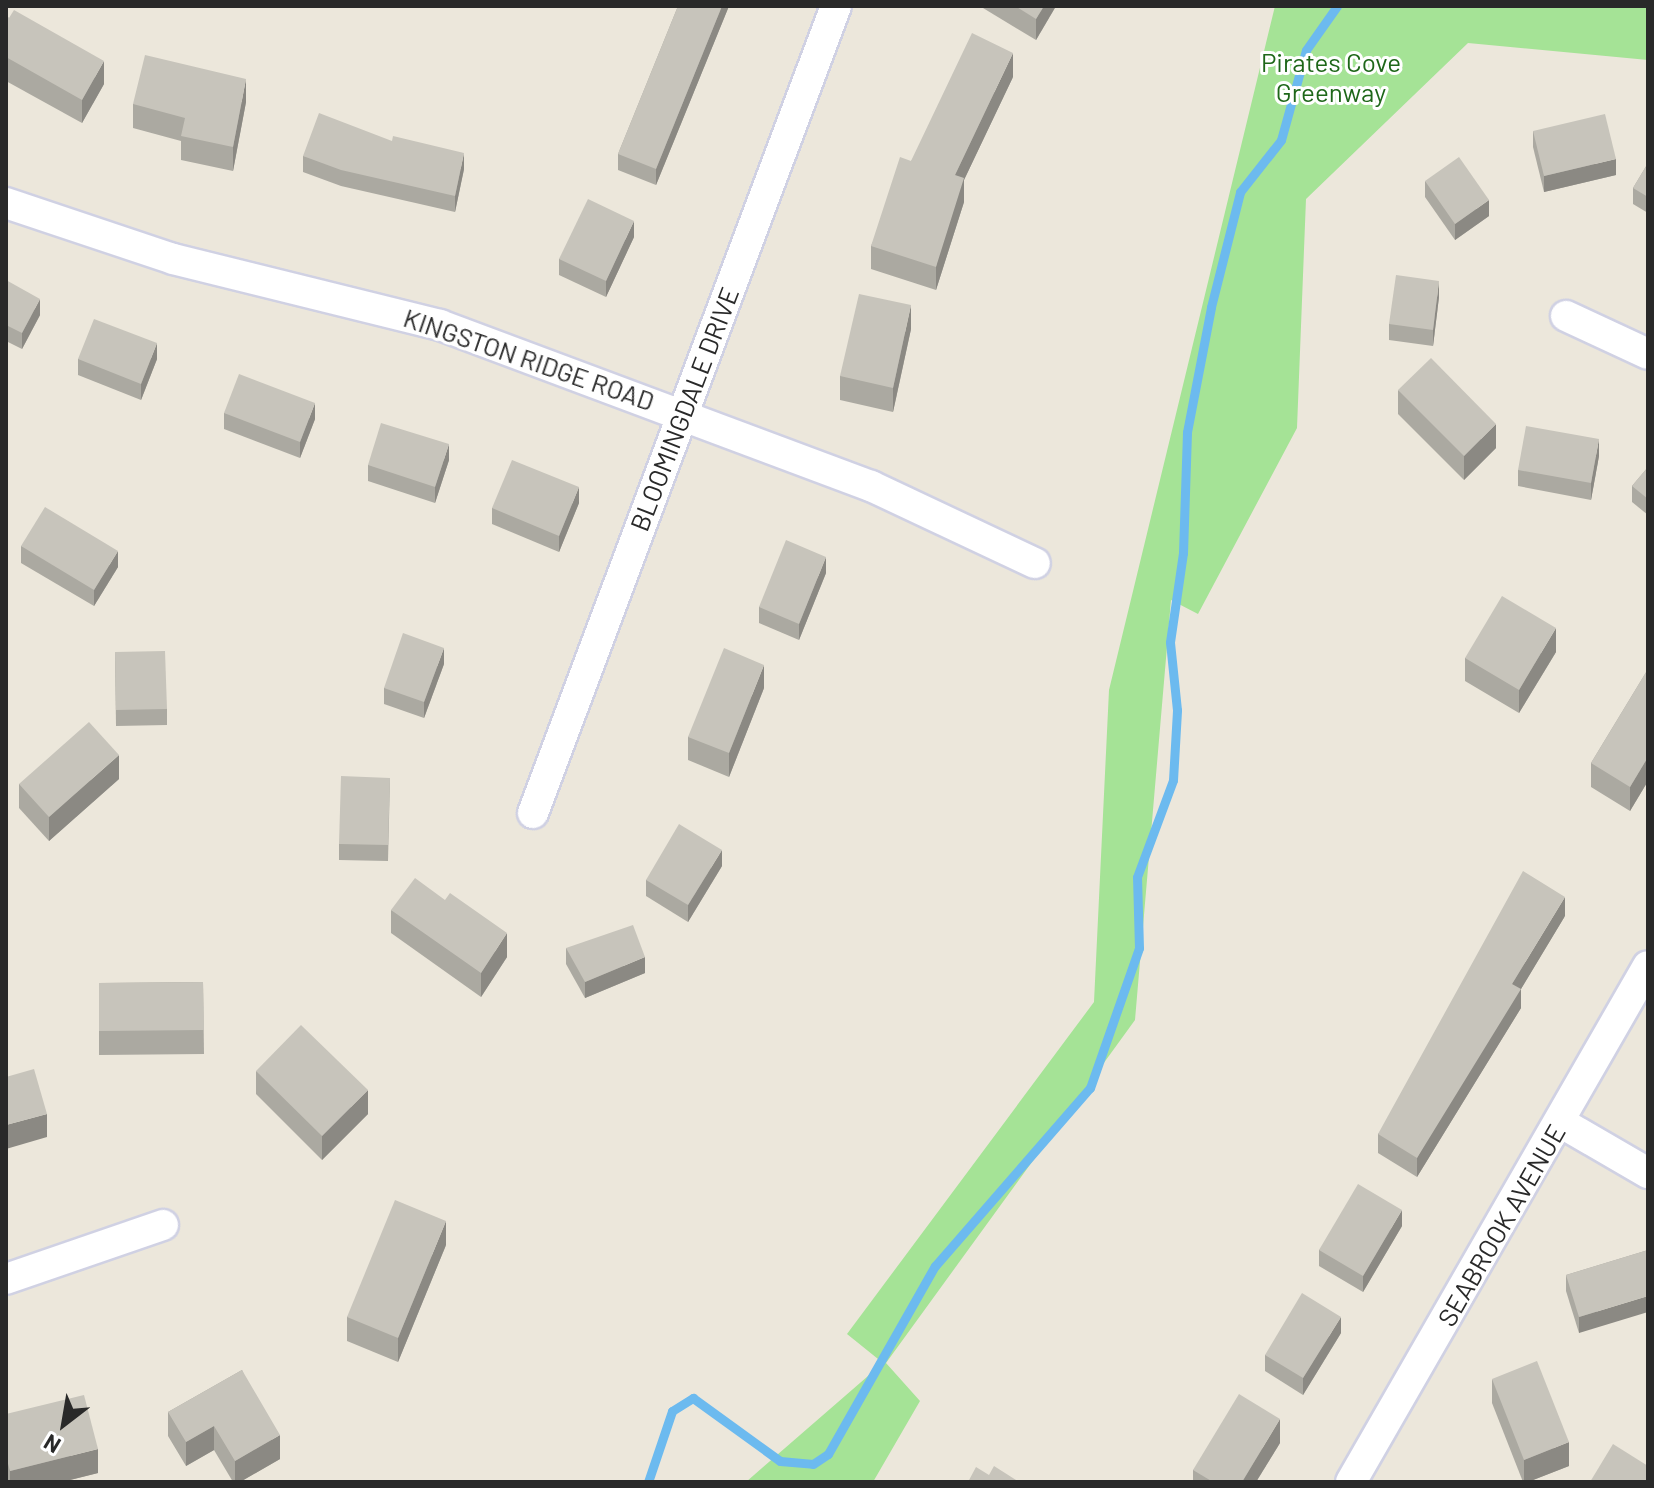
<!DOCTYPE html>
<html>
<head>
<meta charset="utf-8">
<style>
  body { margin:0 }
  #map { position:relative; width:1654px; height:1488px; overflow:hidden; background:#ece7db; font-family:Barlow,sans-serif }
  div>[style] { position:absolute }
  .green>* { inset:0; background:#a5e396 }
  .stream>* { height:9px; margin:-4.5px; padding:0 4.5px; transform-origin:4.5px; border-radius:4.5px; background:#6cbaef }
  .roads { filter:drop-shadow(2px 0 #d0d1e3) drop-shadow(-2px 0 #d0d1e3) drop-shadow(0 2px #d0d1e3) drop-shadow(0 -2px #d0d1e3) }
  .minor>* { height:30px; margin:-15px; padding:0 15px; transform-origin:15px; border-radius:15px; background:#fff }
  .wall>* { inset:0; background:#aba9a1 }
  .shaded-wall>* { inset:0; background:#8b8983 }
  .building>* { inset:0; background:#c7c4bb }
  span { translate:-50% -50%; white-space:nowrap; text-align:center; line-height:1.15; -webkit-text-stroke:6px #fff; paint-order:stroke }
  .park-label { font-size:26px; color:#1e6719 }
  .street-label { font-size:26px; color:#292929 }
  .frame { position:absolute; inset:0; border:8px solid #292929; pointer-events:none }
  .north { position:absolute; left:24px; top:1384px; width:80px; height:80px; -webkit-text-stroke:6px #fff; paint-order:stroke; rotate:211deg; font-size:22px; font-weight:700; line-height:32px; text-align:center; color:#292929 }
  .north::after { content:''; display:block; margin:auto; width:28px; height:36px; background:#292929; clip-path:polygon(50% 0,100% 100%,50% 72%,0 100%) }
</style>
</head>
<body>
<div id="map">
  <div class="green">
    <div style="clip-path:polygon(1275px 6px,1648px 6px,1648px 60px,1468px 43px,1306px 199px,1297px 428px,1198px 614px,1171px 600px,1135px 1020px,886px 1363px,920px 1401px,873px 1482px,746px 1482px,883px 1363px,847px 1334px,1094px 1002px,1109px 690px)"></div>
  </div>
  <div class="stream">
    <div style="left:648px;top:1482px;width:75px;rotate:-71.3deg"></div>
    <div style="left:672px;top:1411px;width:25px;rotate:-32deg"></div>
    <div style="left:693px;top:1398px;width:107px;rotate:35.9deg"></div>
    <div style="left:780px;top:1461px;width:33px;rotate:5deg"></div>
    <div style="left:813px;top:1464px;width:18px;rotate:-34deg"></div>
    <div style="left:828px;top:1454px;width:216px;rotate:-60.4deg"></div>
    <div style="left:935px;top:1266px;width:236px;rotate:-49deg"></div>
    <div style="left:1090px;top:1088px;width:148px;rotate:-70.7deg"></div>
    <div style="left:1139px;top:948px;width:71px;rotate:-91.6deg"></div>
    <div style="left:1137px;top:877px;width:103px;rotate:-69.6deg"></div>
    <div style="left:1173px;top:780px;width:70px;rotate:-86.7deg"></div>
    <div style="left:1177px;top:710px;width:68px;rotate:-95.9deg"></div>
    <div style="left:1170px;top:642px;width:90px;rotate:-81.7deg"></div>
    <div style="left:1183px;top:553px;width:121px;rotate:-88.1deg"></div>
    <div style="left:1187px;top:432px;width:127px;rotate:-79.1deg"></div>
    <div style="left:1211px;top:307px;width:119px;rotate:-75.8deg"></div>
    <div style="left:1240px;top:192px;width:66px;rotate:-51.7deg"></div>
    <div style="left:1281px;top:140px;width:93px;rotate:-74.5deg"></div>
    <div style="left:1306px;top:50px;width:54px;rotate:-54.8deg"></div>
  </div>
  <div class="roads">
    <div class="minor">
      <div style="left:6px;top:203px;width:176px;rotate:18.5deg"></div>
      <div style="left:173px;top:259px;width:275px;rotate:13.9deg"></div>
      <div style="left:440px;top:325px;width:460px;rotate:20.5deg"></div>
      <div style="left:871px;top:486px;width:181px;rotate:25.2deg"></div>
      <div style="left:1566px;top:316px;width:90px;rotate:24.9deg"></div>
      <div style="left:533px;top:813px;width:862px;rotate:-69.42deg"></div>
      <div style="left:1560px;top:1122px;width:102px;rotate:30.1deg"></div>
      <div style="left:6px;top:1279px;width:166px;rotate:-19deg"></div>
      <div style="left:1351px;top:1482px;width:595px;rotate:-60.08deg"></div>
    </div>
  </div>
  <div class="wall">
    <div style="clip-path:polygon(678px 6px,729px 6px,656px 185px,618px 170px,618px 154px)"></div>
    <div style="clip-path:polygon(983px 6px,1056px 6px,1036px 40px,983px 8px)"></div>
    <div style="clip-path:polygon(6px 16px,104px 84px,82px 123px,6px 81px)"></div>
    <div style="clip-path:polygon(1013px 77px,964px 180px,964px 202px,936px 290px,871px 269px,871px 246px,911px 161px)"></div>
    <div style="clip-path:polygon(246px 102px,233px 171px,181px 160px,181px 141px,133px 128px,133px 104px)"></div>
    <div style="clip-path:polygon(1533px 131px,1616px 175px,1544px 192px,1533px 147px)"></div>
    <div style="clip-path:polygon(303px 156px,464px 169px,455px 212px,341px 186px,303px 172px)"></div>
    <div style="clip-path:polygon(1648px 163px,1648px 213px,1633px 204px,1633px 188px)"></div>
    <div style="clip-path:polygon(1425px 181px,1489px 216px,1455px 240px,1425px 197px)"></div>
    <div style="clip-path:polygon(634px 237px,606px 297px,559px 275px,559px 259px)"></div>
    <div style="clip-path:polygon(6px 280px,40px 315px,22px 349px,6px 341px)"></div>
    <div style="clip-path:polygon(1439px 297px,1433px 346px,1389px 340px,1389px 324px)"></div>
    <div style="clip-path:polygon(911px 329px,893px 412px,840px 400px,840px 376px)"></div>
    <div style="clip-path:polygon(78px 359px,157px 359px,141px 400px,78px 375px)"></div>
    <div style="clip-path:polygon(1398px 390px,1496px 448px,1464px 480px,1398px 414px)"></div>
    <div style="clip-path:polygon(224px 413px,315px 419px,300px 458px,224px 429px)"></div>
    <div style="clip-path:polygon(1599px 456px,1591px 500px,1518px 486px,1518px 470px)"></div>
    <div style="clip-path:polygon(449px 460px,435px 503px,368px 481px,368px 465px)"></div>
    <div style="clip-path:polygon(1648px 467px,1648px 515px,1632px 502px,1632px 486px)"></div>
    <div style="clip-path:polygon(579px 503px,559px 552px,492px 524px,492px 508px)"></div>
    <div style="clip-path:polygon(21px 546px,118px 567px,94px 606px,21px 563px)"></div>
    <div style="clip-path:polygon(826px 573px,799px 640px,759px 623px,759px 607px)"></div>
    <div style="clip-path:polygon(115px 652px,167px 709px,167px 725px,116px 726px)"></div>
    <div style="clip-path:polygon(1556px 652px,1519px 713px,1465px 681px,1465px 658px)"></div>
    <div style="clip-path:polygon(444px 664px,424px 718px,384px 704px,384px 688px)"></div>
    <div style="clip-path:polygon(1648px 669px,1648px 781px,1630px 811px,1591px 787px,1591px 763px)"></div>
    <div style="clip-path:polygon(764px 688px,729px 777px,688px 760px,688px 737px)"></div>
    <div style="clip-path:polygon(390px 778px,388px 861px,339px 860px,339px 844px)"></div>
    <div style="clip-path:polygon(119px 779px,49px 841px,19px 808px,19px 784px)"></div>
    <div style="clip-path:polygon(722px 866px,688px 922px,646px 896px,646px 880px)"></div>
    <div style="clip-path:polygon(391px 910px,507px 957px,481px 997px,391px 933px)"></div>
    <div style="clip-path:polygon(1565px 916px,1521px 989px,1521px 1008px,1417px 1177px,1378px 1153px,1378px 1134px)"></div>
    <div style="clip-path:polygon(566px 948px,645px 973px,585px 998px,566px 964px)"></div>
    <div style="clip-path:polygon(203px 982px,204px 1054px,99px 1055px,99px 983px)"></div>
    <div style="clip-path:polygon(256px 1071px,368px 1114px,322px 1160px,256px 1094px)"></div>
    <div style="clip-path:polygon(1402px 1226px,1363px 1292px,1319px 1266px,1319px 1250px)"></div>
    <div style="clip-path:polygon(446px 1245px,398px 1362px,347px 1341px,347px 1317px)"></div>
    <div style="clip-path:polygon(1648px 1250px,1579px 1333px,1566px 1291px,1566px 1275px)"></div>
    <div style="clip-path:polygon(1341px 1333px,1303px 1395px,1265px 1371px,1265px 1355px)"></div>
    <div style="clip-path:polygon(242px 1370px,280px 1459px,240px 1482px,233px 1482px,214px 1450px,186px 1466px,168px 1436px,168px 1412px)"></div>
    <div style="clip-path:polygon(1492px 1379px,1569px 1466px,1528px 1482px,1523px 1482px,1492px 1403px)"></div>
    <div style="clip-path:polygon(6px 1414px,98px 1473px,62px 1482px,6px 1482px)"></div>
    <div style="clip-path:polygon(1280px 1443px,1256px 1482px,1193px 1482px,1193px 1470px)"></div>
  </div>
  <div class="shaded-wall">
    <div style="clip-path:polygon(722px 6px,729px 6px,656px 185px,656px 169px)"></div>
    <div style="clip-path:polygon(1044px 6px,1056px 6px,1036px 40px,1036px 19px)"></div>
    <div style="clip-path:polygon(1013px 53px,1013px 77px,964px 180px,964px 202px,936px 290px,936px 267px,955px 175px)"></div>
    <div style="clip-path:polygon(104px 61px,104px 84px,82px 123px,82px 100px)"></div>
    <div style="clip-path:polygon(246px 79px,246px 102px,233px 171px,233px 147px)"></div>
    <div style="clip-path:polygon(464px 153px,464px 169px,455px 212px,455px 196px)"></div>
    <div style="clip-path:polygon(1616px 159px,1616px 175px,1544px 192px,1544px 176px)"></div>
    <div style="clip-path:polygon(1489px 200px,1489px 216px,1455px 240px,1455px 224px)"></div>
    <div style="clip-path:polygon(634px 221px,634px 237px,606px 297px,606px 281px)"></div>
    <div style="clip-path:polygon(1439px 281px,1439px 297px,1433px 346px,1433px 330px)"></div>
    <div style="clip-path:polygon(40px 299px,40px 315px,22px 349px,22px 333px)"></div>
    <div style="clip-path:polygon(911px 305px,911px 329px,893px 412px,893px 388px)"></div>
    <div style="clip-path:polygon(157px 343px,157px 359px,141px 400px,141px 384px)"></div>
    <div style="clip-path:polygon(315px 403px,315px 419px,300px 458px,300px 442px)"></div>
    <div style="clip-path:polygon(1496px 424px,1496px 448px,1464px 480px,1464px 456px)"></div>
    <div style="clip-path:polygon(1599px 439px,1599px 456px,1591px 500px,1591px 483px)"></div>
    <div style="clip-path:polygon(449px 444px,449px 460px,435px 503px,435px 487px)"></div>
    <div style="clip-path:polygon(579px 487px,579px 503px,559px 552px,559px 536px)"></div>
    <div style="clip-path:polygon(118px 551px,118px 567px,94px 606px,94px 590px)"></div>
    <div style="clip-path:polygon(826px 557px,826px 573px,799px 640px,799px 624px)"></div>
    <div style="clip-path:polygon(1556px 628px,1556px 652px,1519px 713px,1519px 690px)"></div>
    <div style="clip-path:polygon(444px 648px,444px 664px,424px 718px,424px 702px)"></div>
    <div style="clip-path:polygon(764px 665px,764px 688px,729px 777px,729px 753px)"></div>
    <div style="clip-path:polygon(119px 755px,119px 779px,49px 841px,49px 817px)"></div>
    <div style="clip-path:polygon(1648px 757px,1648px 781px,1630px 811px,1630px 787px)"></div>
    <div style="clip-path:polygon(722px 850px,722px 866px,688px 922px,688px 905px)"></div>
    <div style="clip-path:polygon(1565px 897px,1565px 916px,1521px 989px,1521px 1008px,1417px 1177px,1417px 1158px,1512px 984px)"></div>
    <div style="clip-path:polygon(507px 933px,507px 957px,481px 997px,481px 973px)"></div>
    <div style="clip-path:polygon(645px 957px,645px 973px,585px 998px,585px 982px)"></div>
    <div style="clip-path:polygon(368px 1090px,368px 1114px,322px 1160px,322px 1136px)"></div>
    <div style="clip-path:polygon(47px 1114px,47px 1137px,6px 1149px,6px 1125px)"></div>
    <div style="clip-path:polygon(1402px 1210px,1402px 1226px,1363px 1292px,1363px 1276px)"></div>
    <div style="clip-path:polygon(446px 1221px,446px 1245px,398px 1362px,398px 1338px)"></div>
    <div style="clip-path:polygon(1648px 1296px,1648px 1312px,1579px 1333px,1579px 1317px)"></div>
    <div style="clip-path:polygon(1341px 1317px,1341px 1333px,1303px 1395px,1303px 1378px)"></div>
    <div style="clip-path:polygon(1280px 1419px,1280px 1443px,1256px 1482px,1242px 1482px)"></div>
    <div style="clip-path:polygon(214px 1426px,214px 1450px,186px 1466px,186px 1442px)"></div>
    <div style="clip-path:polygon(280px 1435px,280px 1459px,240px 1482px,235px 1482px,235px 1461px)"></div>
    <div style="clip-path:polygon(1569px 1442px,1569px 1466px,1528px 1482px,1524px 1482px,1524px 1460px)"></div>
    <div style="clip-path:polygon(98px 1449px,98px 1473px,62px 1482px,10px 1482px,10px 1471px)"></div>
  </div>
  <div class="building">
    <div style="clip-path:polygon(678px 6px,722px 6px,656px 169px,618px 154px)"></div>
    <div style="clip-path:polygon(1015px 6px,1044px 6px,1036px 19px)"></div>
    <div style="clip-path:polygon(14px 10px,104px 61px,82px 100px,6px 57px,6px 16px,9px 18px)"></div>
    <div style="clip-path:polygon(972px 33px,1013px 53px,955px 175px,964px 178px,936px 267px,871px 246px,900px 157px,911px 161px)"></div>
    <div style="clip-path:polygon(145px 55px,246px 79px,233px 147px,181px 136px,185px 118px,133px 104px)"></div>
    <div style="clip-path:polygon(319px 113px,392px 141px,393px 136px,464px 153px,455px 196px,341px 170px,303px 156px)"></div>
    <div style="clip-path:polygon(1605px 114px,1616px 159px,1544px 176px,1533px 131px)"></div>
    <div style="clip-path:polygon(1459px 157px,1489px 200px,1455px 224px,1425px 181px)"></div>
    <div style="clip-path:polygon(1648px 163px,1648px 197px,1633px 188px)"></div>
    <div style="clip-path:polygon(588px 199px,634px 221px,606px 281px,559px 259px)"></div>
    <div style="clip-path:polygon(1396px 275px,1439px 281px,1433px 330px,1389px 324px)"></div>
    <div style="clip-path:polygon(6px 280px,40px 299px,22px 333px,6px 325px)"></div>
    <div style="clip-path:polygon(859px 294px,911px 305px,893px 388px,840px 376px)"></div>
    <div style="clip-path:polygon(94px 319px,157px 343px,141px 384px,78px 359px)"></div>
    <div style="clip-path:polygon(1431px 358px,1496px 424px,1464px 456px,1398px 390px)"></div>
    <div style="clip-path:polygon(239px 374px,315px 403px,300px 442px,224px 413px)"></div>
    <div style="clip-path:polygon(381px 423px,449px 444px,435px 487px,368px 465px)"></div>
    <div style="clip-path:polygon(1526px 426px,1599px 439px,1591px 483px,1518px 470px)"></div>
    <div style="clip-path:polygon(512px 460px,579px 487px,559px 536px,492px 508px)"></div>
    <div style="clip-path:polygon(1648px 467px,1648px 499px,1632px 486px)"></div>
    <div style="clip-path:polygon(45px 507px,118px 551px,94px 590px,21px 546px)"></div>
    <div style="clip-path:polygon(786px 540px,826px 557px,799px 624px,759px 607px)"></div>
    <div style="clip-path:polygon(1502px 596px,1556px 628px,1519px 690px,1465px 658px)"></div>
    <div style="clip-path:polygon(403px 633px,444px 648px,424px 702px,384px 688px)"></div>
    <div style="clip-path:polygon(724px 648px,764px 665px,729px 753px,688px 737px)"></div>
    <div style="clip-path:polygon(165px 651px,167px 709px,116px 710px,115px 652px)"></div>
    <div style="clip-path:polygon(1648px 669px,1648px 757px,1630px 787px,1591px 763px)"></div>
    <div style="clip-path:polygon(89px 722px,119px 755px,49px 817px,19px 784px)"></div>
    <div style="clip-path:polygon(341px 776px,390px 778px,388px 845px,339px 844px)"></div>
    <div style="clip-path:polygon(679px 824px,722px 850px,688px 905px,646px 880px)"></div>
    <div style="clip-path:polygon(1523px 871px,1565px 897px,1512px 984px,1521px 989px,1417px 1158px,1378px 1134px)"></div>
    <div style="clip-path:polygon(415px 878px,445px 900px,450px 893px,507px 933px,481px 973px,391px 910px)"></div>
    <div style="clip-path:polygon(633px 925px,645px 957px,585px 982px,566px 948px)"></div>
    <div style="clip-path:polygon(203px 982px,204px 1030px,99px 1031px,99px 983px)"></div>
    <div style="clip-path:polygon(301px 1025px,368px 1090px,322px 1136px,256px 1071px)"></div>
    <div style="clip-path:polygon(34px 1069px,47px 1114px,6px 1125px,6px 1077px)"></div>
    <div style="clip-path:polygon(1358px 1184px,1402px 1210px,1363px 1276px,1319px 1250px)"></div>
    <div style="clip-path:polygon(395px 1200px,446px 1221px,398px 1338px,347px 1317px)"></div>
    <div style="clip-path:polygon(1648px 1250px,1648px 1296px,1579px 1317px,1566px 1275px)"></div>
    <div style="clip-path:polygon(1302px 1293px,1341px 1317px,1303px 1378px,1265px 1355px)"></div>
    <div style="clip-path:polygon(1537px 1361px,1569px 1442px,1524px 1460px,1492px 1379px)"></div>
    <div style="clip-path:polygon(242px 1370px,280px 1435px,235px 1461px,214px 1426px,186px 1442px,168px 1412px)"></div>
    <div style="clip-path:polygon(1239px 1394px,1280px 1419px,1242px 1482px,1213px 1482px,1193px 1470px)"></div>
    <div style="clip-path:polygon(84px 1395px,98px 1449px,10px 1471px,6px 1456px,6px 1414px)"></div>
    <div style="clip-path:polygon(1613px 1444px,1648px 1466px,1648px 1482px,1590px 1482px)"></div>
    <div style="clip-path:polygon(994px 1466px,1019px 1482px,968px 1482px,976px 1467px,989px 1475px)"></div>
  </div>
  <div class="park-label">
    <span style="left:1331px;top:77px">Pirates Cove<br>Greenway</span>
  </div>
  <div class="street-label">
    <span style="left:529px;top:359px;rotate:19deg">KINGSTON RIDGE ROAD</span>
    <span style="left:684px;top:409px;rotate:-69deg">BLOOMINGDALE DRIVE</span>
    <span style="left:1501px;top:1225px;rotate:-60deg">SEABROOK AVENUE</span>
  </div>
  <div class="frame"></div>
  <div class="north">N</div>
</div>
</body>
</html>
